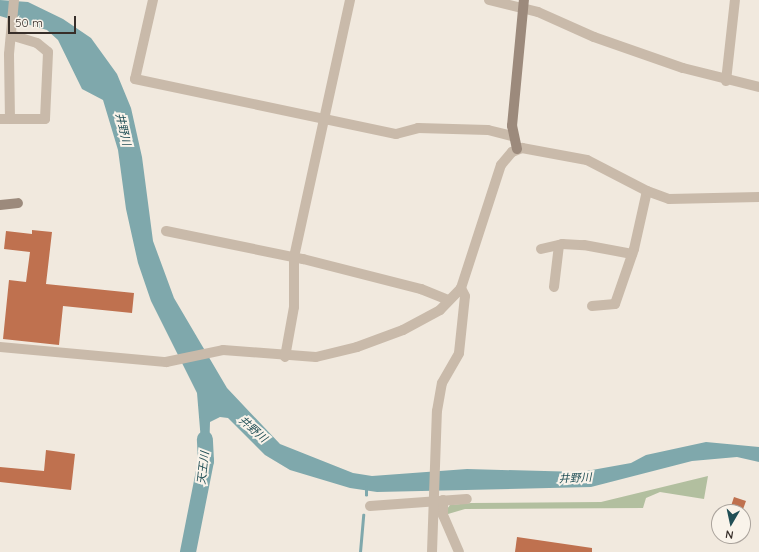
<!DOCTYPE html>
<html>
<head>
<meta charset="utf-8">
<style>
  body { margin:0 }
  #map { position:relative; width:759px; height:552px; overflow:hidden; background:#f1e9de; font-family:Quicksand,"Noto Sans JP",sans-serif }
  div>[style] { position:absolute }
  .green>* { inset:0; background:#b2bf9f }
  .water>* { inset:0; background:#7fa8ac }
  .stream>* { height:2.5px; margin:-1.25px; padding:0 1.25px; transform-origin:1.25px; border-radius:1.25px; background:#7fa8ac }
  .river>* { height:16px; margin:-8px; padding:0 8px; transform-origin:8px; border-radius:8px; background:#7fa8ac }
  .building>* { inset:0; background:#bf714f }
  .street>* { height:10px; margin:-5px; padding:0 5px; transform-origin:5px; border-radius:5px; background:#c9baaa }
  .secondary>* { height:10px; margin:-5px; padding:0 5px; transform-origin:5px; border-radius:5px; background:#9c8a7c }
  span { translate:-50% -50%; white-space:nowrap; text-align:center; line-height:1.15; -webkit-text-stroke:4px #f9f3ea; paint-order:stroke }
  .water-label { font-size:11px; color:#214f56; font-style:italic }
  .north { position:absolute; left:711px; top:504px; width:40px; height:40px; box-sizing:border-box; background:#f9f3ea; border:1px solid #aba49d; border-radius:50%; rotate:189deg; font-size:11px; font-weight:700; line-height:16px; text-align:center; color:#372e29 }
  .north::after { content:''; display:block; margin:auto; width:14px; height:18px; background:#214f56; clip-path:polygon(50% 0,100% 100%,50% 72%,0 100%) }
  .scale { position:absolute; left:8px; top:16px; width:68px; height:18px; box-sizing:border-box; border:2px solid #372e29; border-top:0; padding-left:5px; font-size:12px; line-height:14px; white-space:nowrap; color:#372e29; -webkit-text-stroke:3px #f9f3ea; paint-order:stroke }
</style>
</head>
<body>
<div id="map">
  <div class="green">
    <div style="clip-path:polygon(708px 476px,704px 499px,660px 492px,646px 498px,643px 508px,465px 509px,448px 514px,447px 509px,450px 505px,471px 503px,601px 502px)"></div>
  </div>
  <div class="water">
    <div style="clip-path:polygon(0 0,28px 2px,63px 19px,91px 38px,117px 74px,131px 108px,142px 157px,153px 241px,174px 298px,227px 388px,280px 444px,353px 473px,372px 476px,467px 469px,581px 472px,631px 463px,646px 455px,706px 442px,759px 447px,759px 462px,737px 457px,692px 461px,591px 487px,377px 492px,350px 488px,290px 470px,265px 455px,228px 418px,220px 417px,210px 422px,209px 456px,206px 461px,202px 453px,197px 393px,151px 301px,138px 263px,126px 209px,118px 150px,103px 100px,82px 89px,58px 40px,47px 30px,0 16px)"></div>
  </div>
  <div class="stream">
    <div style="left:366px;top:495px;width:7px;rotate:-90deg"></div>
    <div style="left:360px;top:552px;width:37px;rotate:-85deg"></div>
  </div>
  <div class="river">
    <div style="left:188px;top:552px;width:93px;rotate:-78.8deg"></div>
    <div style="left:206px;top:461px;width:22px;rotate:-93deg"></div>
  </div>
  <div class="building">
    <div style="clip-path:polygon(32px 230px,52px 232px,46px 284px,134px 293px,132px 313px,63px 306px,59px 345px,3px 339px,9px 280px,26px 282px,30px 252px,4px 249px,6px 231px,32px 234px)"></div>
    <div style="clip-path:polygon(46px 450px,75px 454px,71px 490px,0 482px,0 467px,44px 471px)"></div>
    <div style="clip-path:polygon(734px 497px,746px 501px,742px 512px,730px 509px)"></div>
    <div style="clip-path:polygon(517px 537px,592px 548px,592px 552px,515px 552px)"></div>
  </div>
  <div class="street">
    <div style="left:153px;top:0;width:81px;rotate:102.8deg"></div>
    <div style="left:135px;top:79px;width:267px;rotate:11.9deg"></div>
    <div style="left:396px;top:134px;width:23px;rotate:-15deg"></div>
    <div style="left:418px;top:128px;width:70px;rotate:1.6deg"></div>
    <div style="left:488px;top:130px;width:25px;rotate:14deg"></div>
    <div style="left:489px;top:0;width:50px;rotate:13.8deg"></div>
    <div style="left:538px;top:12px;width:61px;rotate:24.1deg"></div>
    <div style="left:594px;top:37px;width:94px;rotate:19.2deg"></div>
    <div style="left:683px;top:68px;width:78px;rotate:14deg"></div>
    <div style="left:726px;top:81px;width:81px;rotate:-83.7deg"></div>
    <div style="left:0;top:119px;width:45px"></div>
    <div style="left:45px;top:119px;width:67px;rotate:-87.4deg"></div>
    <div style="left:48px;top:52px;width:14px;rotate:-141deg"></div>
    <div style="left:37px;top:43px;width:27px;rotate:-163deg"></div>
    <div style="left:10px;top:119px;width:65px;rotate:-90.9deg"></div>
    <div style="left:9px;top:54px;width:54px;rotate:-84.7deg"></div>
    <div style="left:166px;top:231px;width:140px;rotate:11.6deg"></div>
    <div style="left:303px;top:259px;width:122px;rotate:14.3deg"></div>
    <div style="left:421px;top:289px;width:29px;rotate:22deg"></div>
    <div style="left:541px;top:249px;width:22px;rotate:-13deg"></div>
    <div style="left:562px;top:244px;width:22px;rotate:3deg"></div>
    <div style="left:584px;top:245px;width:49px;rotate:10.6deg"></div>
    <div style="left:554px;top:287px;width:42px;rotate:-83.2deg"></div>
    <div style="left:592px;top:306px;width:23px;rotate:-5deg"></div>
    <div style="left:615px;top:304px;width:58px;rotate:-70.9deg"></div>
    <div style="left:634px;top:249px;width:59px;rotate:-77.4deg"></div>
    <div style="left:0;top:347px;width:167px;rotate:5.2deg"></div>
    <div style="left:166px;top:362px;width:58px;rotate:-11.9deg"></div>
    <div style="left:223px;top:350px;width:93px;rotate:4.3deg"></div>
    <div style="left:316px;top:357px;width:42px;rotate:-13.7deg"></div>
    <div style="left:357px;top:347px;width:49px;rotate:-20.3deg"></div>
    <div style="left:403px;top:330px;width:42px;rotate:-28.4deg"></div>
    <div style="left:440px;top:310px;width:30px;rotate:-46deg"></div>
    <div style="left:461px;top:288px;width:129px;rotate:-72deg"></div>
    <div style="left:501px;top:165px;width:17px;rotate:-50deg"></div>
    <div style="left:512px;top:152px;width:11px;rotate:-22deg"></div>
    <div style="left:522px;top:148px;width:66px;rotate:10.5deg"></div>
    <div style="left:587px;top:160px;width:68px;rotate:27.3deg"></div>
    <div style="left:647px;top:191px;width:23px;rotate:20deg"></div>
    <div style="left:669px;top:199px;width:90px;rotate:-1.3deg"></div>
    <div style="left:285px;top:357px;width:51px;rotate:-79.8deg"></div>
    <div style="left:294px;top:307px;width:50px;rotate:-90deg"></div>
    <div style="left:294px;top:257px;width:263px;rotate:-77.7deg"></div>
    <div style="left:443px;top:500px;width:15px;rotate:90deg"></div>
    <div style="left:443px;top:515px;width:40px;rotate:66.6deg"></div>
    <div style="left:370px;top:506px;width:97px;rotate:-4.1deg"></div>
    <div style="left:432px;top:552px;width:141px;rotate:-88deg"></div>
    <div style="left:437px;top:411px;width:28px;rotate:-80deg"></div>
    <div style="left:442px;top:383px;width:34px;rotate:-60deg"></div>
    <div style="left:459px;top:353px;width:57px;rotate:-84deg"></div>
    <div style="left:465px;top:296px;width:9px;rotate:-117deg"></div>
  </div>
  <div class="secondary">
    <div style="left:517px;top:149px;width:24px;rotate:-102deg"></div>
    <div style="left:512px;top:126px;width:127px;rotate:-84.6deg"></div>
    <div style="left:0;top:205px;width:18px;rotate:-6deg"></div>
  </div>
  <div class="water-label">
    <span style="left:123px;top:129px;rotate:77deg">井野川</span>
    <span style="left:253px;top:429px;rotate:41deg">井野川</span>
    <span style="left:203px;top:468px;rotate:-83deg">天王川</span>
    <span style="left:575px;top:478px;rotate:-3deg">井野川</span>
  </div>
  <div class="north">N</div>
  <div class="scale">50 m</div>
</div>
</body>
</html>
